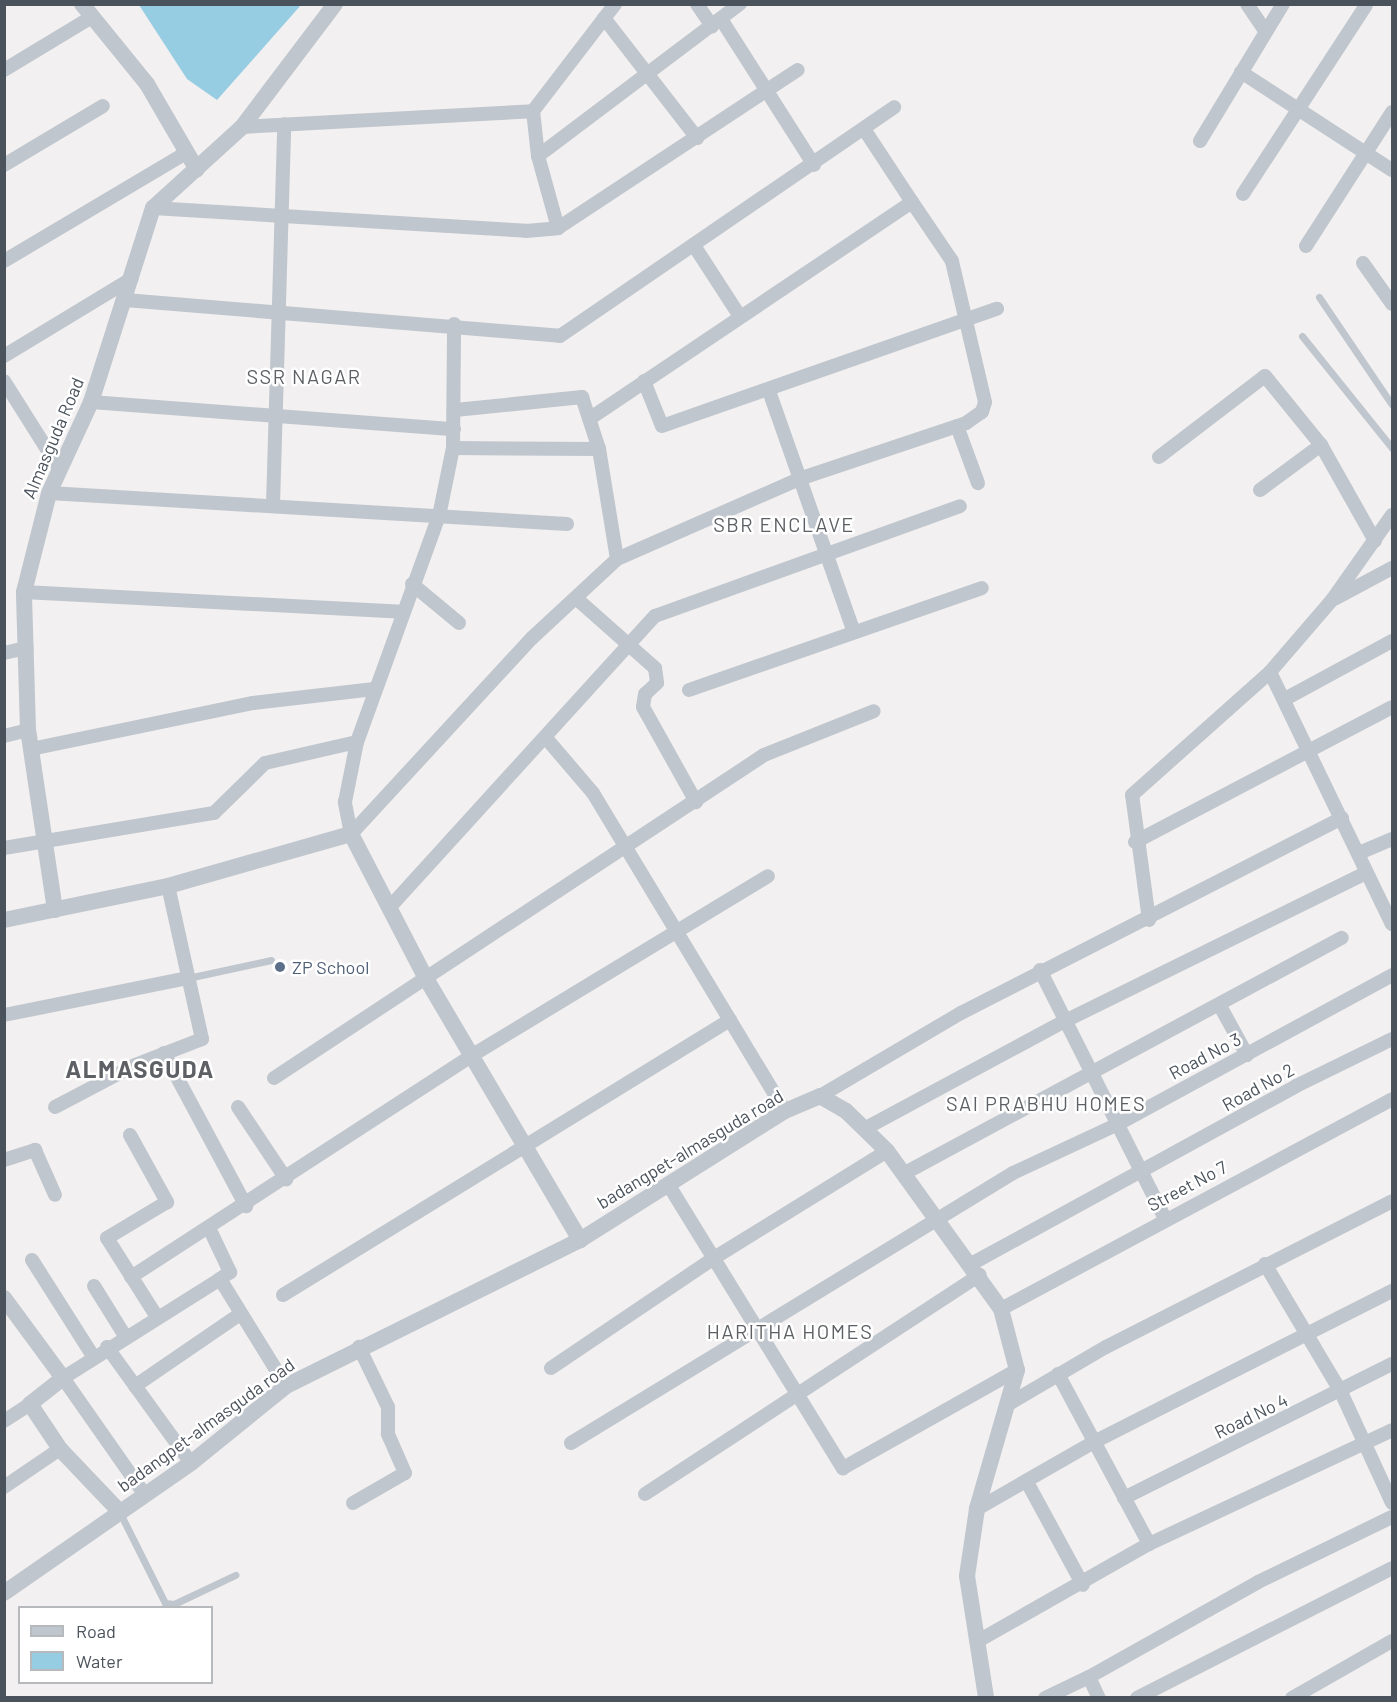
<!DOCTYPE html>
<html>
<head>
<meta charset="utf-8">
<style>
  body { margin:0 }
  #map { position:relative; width:1397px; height:1702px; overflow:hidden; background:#f2f0f0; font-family:Barlow,sans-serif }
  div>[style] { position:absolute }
  .water>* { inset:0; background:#96cde2 }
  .service>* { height:7px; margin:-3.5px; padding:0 3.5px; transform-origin:3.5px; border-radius:3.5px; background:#c0c6cd }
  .minor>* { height:14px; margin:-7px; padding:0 7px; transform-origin:7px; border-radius:7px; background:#c0c6cd }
  .tertiary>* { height:16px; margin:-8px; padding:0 8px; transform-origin:8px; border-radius:8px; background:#c0c6cd }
  .dots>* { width:16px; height:16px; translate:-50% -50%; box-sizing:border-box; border:3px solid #fff; border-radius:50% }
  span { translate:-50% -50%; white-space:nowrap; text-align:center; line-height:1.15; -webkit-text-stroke:5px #fff; paint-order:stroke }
  .street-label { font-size:18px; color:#4a525b }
  .service-label { font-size:18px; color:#4e5e75 }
  .left { translate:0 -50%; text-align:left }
  .neighbourhood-label { font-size:20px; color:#5d6064; letter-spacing:1.5px }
  .district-label { font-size:24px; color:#5d6064; font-weight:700; letter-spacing:1.5px }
  .frame { position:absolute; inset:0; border:6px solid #4a525b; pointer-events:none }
  .legend { position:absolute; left:18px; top:1606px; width:195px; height:78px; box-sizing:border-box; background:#fff; border:2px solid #b7babd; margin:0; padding:8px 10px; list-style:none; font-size:18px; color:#4a525b }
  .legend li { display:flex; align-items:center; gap:12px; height:30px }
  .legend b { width:30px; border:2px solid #b7babd }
</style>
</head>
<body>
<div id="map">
  <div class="water">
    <div style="clip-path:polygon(139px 5px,301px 5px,217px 100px,187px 79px)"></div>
  </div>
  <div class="service">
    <div style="left:1319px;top:297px;width:130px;rotate:55.9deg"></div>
    <div style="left:1302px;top:336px;width:144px;rotate:51.2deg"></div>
    <div style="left:188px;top:978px;width:85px;rotate:-12.2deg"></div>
    <div style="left:120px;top:1513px;width:101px;rotate:63.4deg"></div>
    <div style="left:165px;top:1603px;width:9px;rotate:6deg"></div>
    <div style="left:174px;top:1604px;width:68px;rotate:-25.4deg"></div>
  </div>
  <div class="minor">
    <div style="left:697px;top:4px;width:27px;rotate:56deg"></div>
    <div style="left:1247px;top:4px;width:32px;rotate:56deg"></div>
    <div style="left:604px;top:18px;width:152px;rotate:52.2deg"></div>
    <div style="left:721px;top:19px;width:173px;rotate:57.5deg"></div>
    <div style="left:4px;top:70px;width:103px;rotate:-31.1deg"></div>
    <div style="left:1241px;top:72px;width:180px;rotate:33deg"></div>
    <div style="left:242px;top:127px;width:291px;rotate:-3.1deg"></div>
    <div style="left:864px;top:129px;width:87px;rotate:56.7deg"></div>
    <div style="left:1200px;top:141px;width:160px;rotate:-58.8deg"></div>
    <div style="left:538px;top:156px;width:253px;rotate:-37deg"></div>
    <div style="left:4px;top:165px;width:115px;rotate:-30.8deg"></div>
    <div style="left:1243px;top:194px;width:225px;rotate:-56.9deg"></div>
    <div style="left:153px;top:208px;width:374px;rotate:3.5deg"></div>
    <div style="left:526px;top:231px;width:32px;rotate:-5deg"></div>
    <div style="left:558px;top:228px;width:287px;rotate:-33.4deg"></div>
    <div style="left:558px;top:228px;width:75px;rotate:-105.5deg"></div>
    <div style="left:538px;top:156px;width:45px;rotate:-96.3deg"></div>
    <div style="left:533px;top:111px;width:135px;rotate:-52.5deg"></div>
    <div style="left:1306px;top:246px;width:159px;rotate:-57.3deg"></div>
    <div style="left:695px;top:247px;width:81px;rotate:57.1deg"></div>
    <div style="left:4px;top:261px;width:212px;rotate:-30.7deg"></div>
    <div style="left:1363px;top:263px;width:50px;rotate:54.7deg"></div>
    <div style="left:125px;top:300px;width:436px;rotate:4.7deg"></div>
    <div style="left:560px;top:336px;width:405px;rotate:-34.4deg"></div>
    <div style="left:4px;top:356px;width:149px;rotate:-31.2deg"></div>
    <div style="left:4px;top:381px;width:105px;rotate:57.8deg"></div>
    <div style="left:644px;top:381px;width:48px;rotate:68.2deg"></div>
    <div style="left:662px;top:426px;width:355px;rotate:-19.3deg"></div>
    <div style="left:769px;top:391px;width:253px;rotate:70.6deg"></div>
    <div style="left:91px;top:402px;width:364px;rotate:4.3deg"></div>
    <div style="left:455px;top:410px;width:128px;rotate:-5.8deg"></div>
    <div style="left:582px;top:397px;width:55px;rotate:71.9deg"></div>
    <div style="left:599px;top:449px;width:111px;rotate:80.7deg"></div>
    <div style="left:957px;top:426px;width:61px;rotate:69.8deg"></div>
    <div style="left:453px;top:448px;width:146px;rotate:0.4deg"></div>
    <div style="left:1159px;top:457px;width:133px;rotate:-37.4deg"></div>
    <div style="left:1265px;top:376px;width:89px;rotate:50.9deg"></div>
    <div style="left:1321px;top:445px;width:110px;rotate:60.6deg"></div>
    <div style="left:1260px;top:490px;width:76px;rotate:-36.4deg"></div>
    <div style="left:49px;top:493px;width:519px;rotate:3.42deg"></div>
    <div style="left:273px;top:505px;width:381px;rotate:-88.3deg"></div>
    <div style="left:412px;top:584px;width:61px;rotate:39.7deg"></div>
    <div style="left:24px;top:592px;width:378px;rotate:3deg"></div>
    <div style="left:1336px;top:598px;width:64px;rotate:-28.2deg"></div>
    <div style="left:577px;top:599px;width:104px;rotate:41.5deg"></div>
    <div style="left:655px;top:668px;width:15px;rotate:82deg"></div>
    <div style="left:657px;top:683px;width:16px;rotate:137deg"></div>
    <div style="left:645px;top:694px;width:13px;rotate:99deg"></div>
    <div style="left:643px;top:707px;width:109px;rotate:60.8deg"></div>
    <div style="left:4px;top:653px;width:23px;rotate:-13deg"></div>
    <div style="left:1270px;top:672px;width:280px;rotate:64.2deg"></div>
    <div style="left:689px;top:690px;width:310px;rotate:-19.2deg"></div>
    <div style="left:1285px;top:699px;width:122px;rotate:-28.5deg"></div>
    <div style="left:4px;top:736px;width:25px;rotate:-14deg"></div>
    <div style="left:546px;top:738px;width:72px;rotate:49.5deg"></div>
    <div style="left:593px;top:793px;width:371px;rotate:58.9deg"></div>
    <div style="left:31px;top:749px;width:227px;rotate:-11.7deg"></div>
    <div style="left:253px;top:703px;width:122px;rotate:-6.6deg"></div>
    <div style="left:351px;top:834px;width:267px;rotate:-47.3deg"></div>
    <div style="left:532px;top:638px;width:116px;rotate:-42.9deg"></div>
    <div style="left:617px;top:559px;width:199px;rotate:-23.7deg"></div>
    <div style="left:799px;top:479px;width:176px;rotate:-18.5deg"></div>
    <div style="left:966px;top:423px;width:19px;rotate:-35deg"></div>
    <div style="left:982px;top:412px;width:10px;rotate:-73deg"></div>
    <div style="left:985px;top:402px;width:145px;rotate:-103.2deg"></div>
    <div style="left:952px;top:261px;width:71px;rotate:-124.1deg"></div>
    <div style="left:912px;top:202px;width:387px;rotate:146.1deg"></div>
    <div style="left:351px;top:834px;width:33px;rotate:-101deg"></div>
    <div style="left:345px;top:802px;width:61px;rotate:-78.7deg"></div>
    <div style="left:357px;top:742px;width:240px;rotate:-70.1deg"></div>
    <div style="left:439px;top:516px;width:69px;rotate:-78.4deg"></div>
    <div style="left:453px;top:448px;width:124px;rotate:-89.5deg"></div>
    <div style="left:1135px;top:842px;width:290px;rotate:-27.7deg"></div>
    <div style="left:4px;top:848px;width:213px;rotate:-9.5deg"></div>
    <div style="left:214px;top:813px;width:71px;rotate:-44.4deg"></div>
    <div style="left:265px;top:763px;width:94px;rotate:-12.9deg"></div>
    <div style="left:1359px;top:853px;width:36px;rotate:-23deg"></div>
    <div style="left:389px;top:908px;width:395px;rotate:-47.7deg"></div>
    <div style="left:655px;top:616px;width:324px;rotate:-19.8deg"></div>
    <div style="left:1149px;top:920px;width:126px;rotate:-97.7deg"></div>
    <div style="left:1132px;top:795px;width:185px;rotate:-41.7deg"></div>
    <div style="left:1270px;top:672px;width:95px;rotate:-49.3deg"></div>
    <div style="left:1332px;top:600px;width:104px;rotate:-54.8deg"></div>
    <div style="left:1040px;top:970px;width:279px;rotate:63.3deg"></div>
    <div style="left:1220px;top:1006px;width:56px;rotate:61.1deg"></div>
    <div style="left:4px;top:1015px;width:188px;rotate:-11.4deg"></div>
    <div style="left:164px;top:1053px;width:174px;rotate:61.8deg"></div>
    <div style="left:274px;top:1078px;width:587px;rotate:-33.39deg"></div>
    <div style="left:764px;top:755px;width:118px;rotate:-21.8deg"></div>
    <div style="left:820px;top:1096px;width:164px;rotate:-30.5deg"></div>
    <div style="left:961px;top:1013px;width:428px;rotate:-27.1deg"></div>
    <div style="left:55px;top:1107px;width:90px;rotate:-27.7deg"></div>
    <div style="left:135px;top:1065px;width:72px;rotate:-21.2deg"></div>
    <div style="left:202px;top:1039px;width:157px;rotate:-102.5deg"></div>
    <div style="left:238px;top:1107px;width:87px;rotate:56.3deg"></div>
    <div style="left:866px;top:1128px;width:226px;rotate:-28.3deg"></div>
    <div style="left:1065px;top:1021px;width:335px;rotate:-26.2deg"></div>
    <div style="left:130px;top:1135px;width:77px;rotate:61.1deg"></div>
    <div style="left:167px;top:1202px;width:70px;rotate:149deg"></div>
    <div style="left:107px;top:1238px;width:93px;rotate:57.7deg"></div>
    <div style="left:4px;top:1160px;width:33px;rotate:-18deg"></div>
    <div style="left:35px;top:1150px;width:49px;rotate:66deg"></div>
    <div style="left:905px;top:1173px;width:496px;rotate:-28.3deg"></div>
    <div style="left:668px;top:1184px;width:334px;rotate:58.4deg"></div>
    <div style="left:843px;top:1468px;width:200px;rotate:-29.4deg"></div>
    <div style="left:210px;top:1230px;width:47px;rotate:64.5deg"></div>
    <div style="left:230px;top:1272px;width:12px;rotate:145deg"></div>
    <div style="left:32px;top:1260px;width:114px;rotate:57.6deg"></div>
    <div style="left:973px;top:1263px;width:368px;rotate:-28.7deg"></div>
    <div style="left:1296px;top:1086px;width:107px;rotate:-26.1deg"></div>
    <div style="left:1265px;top:1264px;width:149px;rotate:59.3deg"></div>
    <div style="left:1341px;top:1392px;width:122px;rotate:65.3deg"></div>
    <div style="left:131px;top:1277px;width:406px;rotate:-33deg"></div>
    <div style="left:471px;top:1056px;width:347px;rotate:-31.2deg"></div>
    <div style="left:94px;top:1286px;width:59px;rotate:58.2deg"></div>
    <div style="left:283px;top:1295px;width:525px;rotate:-31.6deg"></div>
    <div style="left:1001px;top:1309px;width:444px;rotate:-28.2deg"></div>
    <div style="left:107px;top:1347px;width:143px;rotate:54.1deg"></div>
    <div style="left:551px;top:1368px;width:197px;rotate:-34deg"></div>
    <div style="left:714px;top:1258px;width:203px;rotate:-31.7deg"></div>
    <div style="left:1058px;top:1374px;width:193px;rotate:61.8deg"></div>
    <div style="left:135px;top:1386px;width:127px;rotate:-34.4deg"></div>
    <div style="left:1007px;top:1405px;width:115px;rotate:-30.4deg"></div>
    <div style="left:1106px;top:1347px;width:321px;rotate:-27deg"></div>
    <div style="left:4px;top:1421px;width:31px;rotate:-33deg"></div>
    <div style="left:571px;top:1443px;width:518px;rotate:-31.42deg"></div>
    <div style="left:1013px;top:1173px;width:116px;rotate:-25deg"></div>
    <div style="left:1118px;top:1124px;width:312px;rotate:-28.5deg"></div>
    <div style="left:1027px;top:1482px;width:117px;rotate:61.5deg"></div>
    <div style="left:4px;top:1487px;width:68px;rotate:-34.2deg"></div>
    <div style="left:645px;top:1494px;width:400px;rotate:-33.2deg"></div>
    <div style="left:145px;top:1495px;width:143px;rotate:-125deg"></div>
    <div style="left:63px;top:1378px;width:186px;rotate:-32.2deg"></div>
    <div style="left:220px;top:1279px;width:126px;rotate:58.3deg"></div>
    <div style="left:1124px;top:1498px;width:300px;rotate:-26.6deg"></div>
    <div style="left:353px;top:1503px;width:60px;rotate:-30deg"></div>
    <div style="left:405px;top:1473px;width:43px;rotate:-113.6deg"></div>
    <div style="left:388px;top:1434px;width:27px;rotate:-90deg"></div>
    <div style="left:388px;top:1407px;width:67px;rotate:-115.8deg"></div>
    <div style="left:977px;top:1509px;width:135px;rotate:-29.8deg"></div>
    <div style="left:1094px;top:1442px;width:334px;rotate:-26.9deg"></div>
    <div style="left:978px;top:1641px;width:197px;rotate:-29.6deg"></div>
    <div style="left:1149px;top:1544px;width:268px;rotate:-25.1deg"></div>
    <div style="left:1089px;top:1677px;width:194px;rotate:-29.3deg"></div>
    <div style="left:1258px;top:1582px;width:149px;rotate:-25.9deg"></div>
    <div style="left:1045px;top:1698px;width:49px;rotate:-25.5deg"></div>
    <div style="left:1089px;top:1677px;width:23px;rotate:65deg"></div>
    <div style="left:1137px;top:1698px;width:286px;rotate:-27deg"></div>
    <div style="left:1292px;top:1698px;width:115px;rotate:-29.7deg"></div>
  </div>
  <div class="tertiary">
    <div style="left:82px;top:4px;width:103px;rotate:50.9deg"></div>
    <div style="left:147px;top:84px;width:99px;rotate:59.8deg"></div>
    <div style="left:55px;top:910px;width:182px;rotate:-98.5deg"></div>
    <div style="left:28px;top:730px;width:138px;rotate:-91.7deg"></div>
    <div style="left:24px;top:592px;width:102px;rotate:-75.8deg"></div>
    <div style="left:49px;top:493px;width:100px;rotate:-65.2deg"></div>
    <div style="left:91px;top:402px;width:204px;rotate:-72.3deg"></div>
    <div style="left:153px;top:208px;width:120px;rotate:-42.3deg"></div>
    <div style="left:242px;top:127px;width:154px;rotate:-52.9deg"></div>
    <div style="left:4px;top:920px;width:167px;rotate:-11.7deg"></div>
    <div style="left:168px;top:886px;width:190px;rotate:-15.9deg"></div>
    <div style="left:351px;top:834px;width:159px;rotate:62.6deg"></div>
    <div style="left:424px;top:975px;width:308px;rotate:59.5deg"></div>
    <div style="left:4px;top:1298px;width:99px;rotate:53.6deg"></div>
    <div style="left:63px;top:1378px;width:42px;rotate:141.8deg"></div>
    <div style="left:30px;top:1404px;width:54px;rotate:56.3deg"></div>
    <div style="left:60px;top:1449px;width:87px;rotate:46.4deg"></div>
    <div style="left:4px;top:1593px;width:228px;rotate:-34.8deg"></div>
    <div style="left:191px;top:1463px;width:122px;rotate:-39deg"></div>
    <div style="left:286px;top:1386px;width:328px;rotate:-26.4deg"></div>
    <div style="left:580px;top:1240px;width:242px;rotate:-32.2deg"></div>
    <div style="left:785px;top:1111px;width:38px;rotate:-23deg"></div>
    <div style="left:820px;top:1096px;width:30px;rotate:30deg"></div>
    <div style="left:846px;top:1111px;width:57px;rotate:44.3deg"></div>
    <div style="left:887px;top:1151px;width:195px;rotate:54.2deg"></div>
    <div style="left:1001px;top:1309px;width:63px;rotate:75.3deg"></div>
    <div style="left:1017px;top:1370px;width:145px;rotate:106.1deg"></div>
    <div style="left:977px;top:1509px;width:68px;rotate:98.5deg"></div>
    <div style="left:967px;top:1576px;width:123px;rotate:81.1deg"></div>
  </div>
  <div class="dots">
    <div style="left:280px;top:967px;background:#5c6f8a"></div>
  </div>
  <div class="street-label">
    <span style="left:53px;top:438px;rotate:-67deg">Almasguda Road</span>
    <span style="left:1205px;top:1056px;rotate:-28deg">Road No 3</span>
    <span style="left:1258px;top:1087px;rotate:-29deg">Road No 2</span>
    <span style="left:690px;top:1149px;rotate:-31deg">badangpet-almasguda road</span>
    <span style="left:1187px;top:1186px;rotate:-28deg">Street No 7</span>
    <span style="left:1251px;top:1416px;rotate:-26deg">Road No 4</span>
    <span style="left:206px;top:1425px;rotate:-36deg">badangpet-almasguda road</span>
  </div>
  <div class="service-label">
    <span class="left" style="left:292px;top:967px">ZP School</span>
  </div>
  <div class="neighbourhood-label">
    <span style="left:304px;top:376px">SSR NAGAR</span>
    <span style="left:784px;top:524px">SBR ENCLAVE</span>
    <span style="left:1046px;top:1103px">SAI PRABHU HOMES</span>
    <span style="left:790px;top:1331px">HARITHA HOMES</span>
  </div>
  <div class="district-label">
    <span style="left:140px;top:1069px">ALMASGUDA</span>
  </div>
  <div class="frame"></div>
  <ul class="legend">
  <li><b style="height:8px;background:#c0c6cd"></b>Road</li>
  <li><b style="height:16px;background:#96cde2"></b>Water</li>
  </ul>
</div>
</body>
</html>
